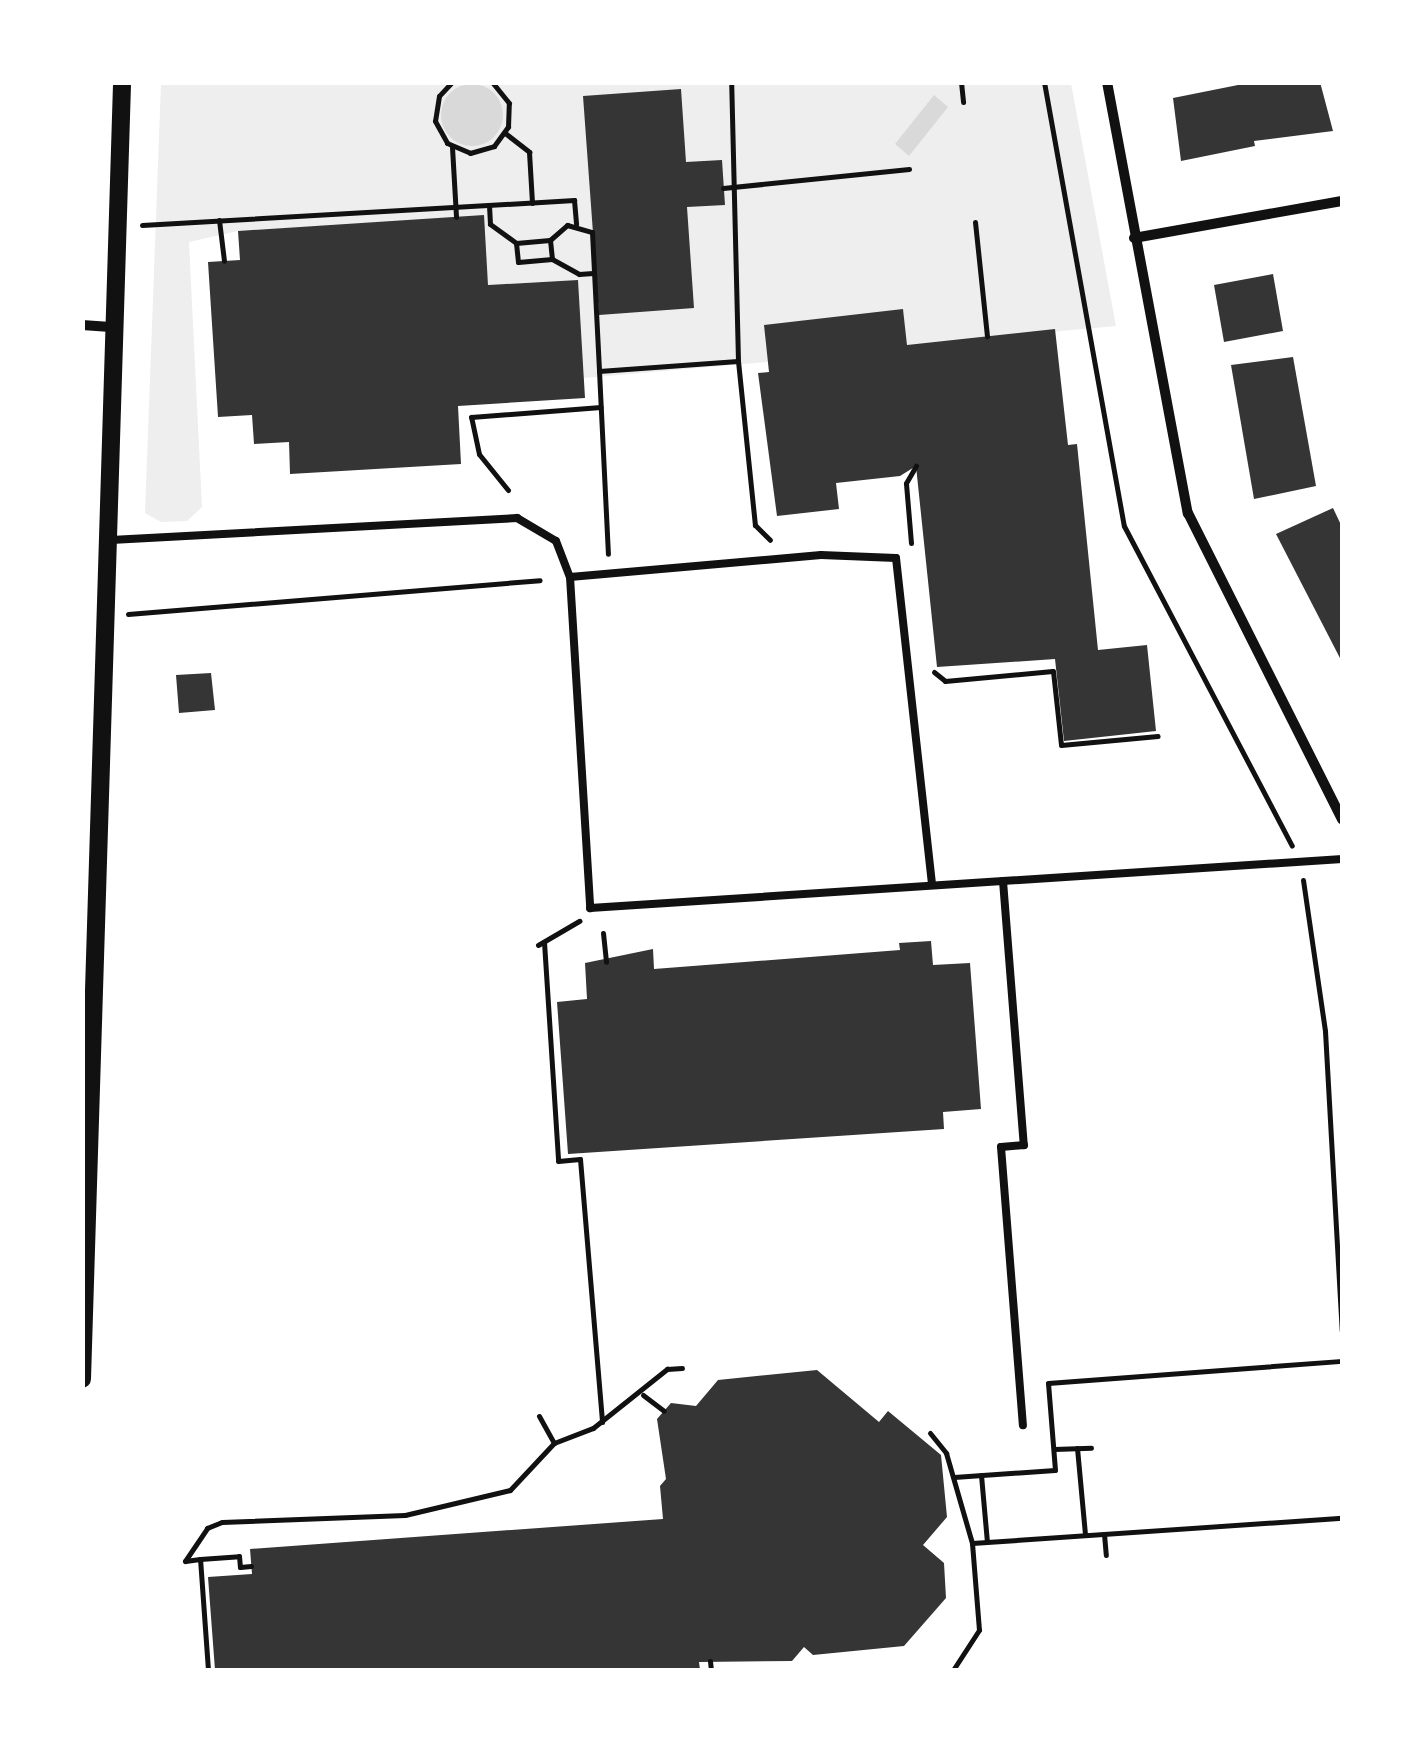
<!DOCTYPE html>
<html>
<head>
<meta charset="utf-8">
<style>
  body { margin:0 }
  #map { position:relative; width:1425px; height:1753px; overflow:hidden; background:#fff; font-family:Cabin,sans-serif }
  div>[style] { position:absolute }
  .green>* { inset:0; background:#eee }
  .water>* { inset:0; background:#d9d9d9 }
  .round { border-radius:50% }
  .building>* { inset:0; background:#353535 }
  .path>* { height:5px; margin:-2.5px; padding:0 2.5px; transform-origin:2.5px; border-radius:2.5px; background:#111 }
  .service>* { height:8px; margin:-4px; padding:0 4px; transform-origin:4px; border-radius:4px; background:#111 }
  .minor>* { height:10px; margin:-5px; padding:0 5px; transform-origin:5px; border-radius:5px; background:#111 }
  .tertiary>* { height:18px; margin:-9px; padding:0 9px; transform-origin:9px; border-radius:9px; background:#111 }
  span { translate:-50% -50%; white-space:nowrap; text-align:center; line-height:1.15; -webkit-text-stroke:8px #fff; paint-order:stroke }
  .frame { position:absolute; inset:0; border:85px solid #fff; pointer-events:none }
</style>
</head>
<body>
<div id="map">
  <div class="green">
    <div style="clip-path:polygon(161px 83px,1071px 83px,1116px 326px,907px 345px,903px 310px,765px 325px,768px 362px,584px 378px,578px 280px,488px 285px,483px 216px,238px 231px,189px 242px,202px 507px,187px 521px,161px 522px,145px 513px)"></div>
  </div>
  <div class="water">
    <div class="round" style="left:441px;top:84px;width:62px;height:62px"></div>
    <div style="clip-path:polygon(934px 95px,948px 107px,909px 156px,895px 144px)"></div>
  </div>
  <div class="building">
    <div style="clip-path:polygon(1253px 82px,1320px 82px,1333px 131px,1254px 141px,1255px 146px,1181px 161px,1173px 98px)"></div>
    <div style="clip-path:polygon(681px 89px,686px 162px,722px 160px,725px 205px,687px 207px,694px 308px,599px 315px,583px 96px)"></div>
    <div style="clip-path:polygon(484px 215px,488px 285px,578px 280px,585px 398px,458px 406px,461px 464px,290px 474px,289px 442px,254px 444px,252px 415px,218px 417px,208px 262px,240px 260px,238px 231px)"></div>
    <div style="clip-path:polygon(1273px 274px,1283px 331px,1224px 342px,1214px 285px)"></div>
    <div style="clip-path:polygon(903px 309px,907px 345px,1055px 329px,1068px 445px,1077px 444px,1098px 650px,1147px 645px,1156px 731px,1064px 741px,1055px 659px,937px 667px,916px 466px,900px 476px,836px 483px,839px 509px,777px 516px,758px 373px,769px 372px,764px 325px)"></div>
    <div style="clip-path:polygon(1293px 357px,1316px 486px,1254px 499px,1231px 365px)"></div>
    <div style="clip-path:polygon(1333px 508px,1342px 527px,1342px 662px,1276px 534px)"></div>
    <div style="clip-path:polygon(211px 673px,215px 710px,179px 713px,176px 675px)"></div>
    <div style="clip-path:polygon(931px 941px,933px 965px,970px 963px,981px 1109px,943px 1112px,944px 1129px,568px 1154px,557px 1002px,587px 999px,585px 963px,653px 949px,654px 969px,900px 950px,899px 943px)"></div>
    <div style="clip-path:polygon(817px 1370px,879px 1422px,888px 1411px,941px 1455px,947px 1517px,923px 1545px,944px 1563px,946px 1598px,904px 1646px,813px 1655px,804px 1647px,792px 1661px,699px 1662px,700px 1670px,215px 1670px,208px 1577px,252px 1574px,250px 1549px,663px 1519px,660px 1486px,666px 1479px,657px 1419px,671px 1403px,696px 1406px,718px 1380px)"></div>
  </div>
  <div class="path">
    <div style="left:452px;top:82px;width:19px;rotate:133deg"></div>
    <div style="left:439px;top:96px;width:25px;rotate:99deg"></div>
    <div style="left:435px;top:121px;width:25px;rotate:61deg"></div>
    <div style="left:447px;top:143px;width:25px;rotate:23deg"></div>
    <div style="left:470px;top:153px;width:25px;rotate:-16deg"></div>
    <div style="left:494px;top:146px;width:24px;rotate:-54deg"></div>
    <div style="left:508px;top:127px;width:24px;rotate:-88deg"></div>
    <div style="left:509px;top:103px;width:27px;rotate:-129deg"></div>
    <div style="left:961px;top:82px;width:20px;rotate:84deg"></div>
    <div style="left:1044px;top:82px;width:451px;rotate:79.8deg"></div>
    <div style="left:1124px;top:526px;width:361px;rotate:62.3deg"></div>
    <div style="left:505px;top:133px;width:31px;rotate:38deg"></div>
    <div style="left:529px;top:152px;width:51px;rotate:86.6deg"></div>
    <div style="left:452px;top:147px;width:70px;rotate:86.7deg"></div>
    <div style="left:723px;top:188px;width:187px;rotate:-5.8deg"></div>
    <div style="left:489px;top:205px;width:19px;rotate:87deg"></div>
    <div style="left:490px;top:224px;width:32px;rotate:36deg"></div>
    <div style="left:219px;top:220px;width:41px;rotate:83deg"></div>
    <div style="left:975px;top:222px;width:115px;rotate:84deg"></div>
    <div style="left:142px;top:225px;width:433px;rotate:-3.3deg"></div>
    <div style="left:574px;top:200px;width:24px;rotate:85deg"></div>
    <div style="left:550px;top:240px;width:23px;rotate:-41deg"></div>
    <div style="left:567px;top:225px;width:26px;rotate:16deg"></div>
    <div style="left:592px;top:232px;width:139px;rotate:87.1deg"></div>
    <div style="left:599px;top:371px;width:139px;rotate:-4.1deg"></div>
    <div style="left:738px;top:361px;width:279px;rotate:-91.4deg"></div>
    <div style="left:550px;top:240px;width:19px;rotate:84deg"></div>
    <div style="left:552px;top:259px;width:34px;rotate:175deg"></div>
    <div style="left:518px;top:262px;width:19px;rotate:-96deg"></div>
    <div style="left:516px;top:243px;width:34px;rotate:-5deg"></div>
    <div style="left:552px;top:259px;width:31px;rotate:29deg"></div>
    <div style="left:579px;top:274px;width:14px;rotate:-4deg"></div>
    <div style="left:738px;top:361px;width:165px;rotate:84.1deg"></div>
    <div style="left:755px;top:525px;width:21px;rotate:45deg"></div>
    <div style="left:599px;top:371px;width:183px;rotate:87.2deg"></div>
    <div style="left:508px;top:490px;width:46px;rotate:-128.9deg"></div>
    <div style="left:479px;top:454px;width:38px;rotate:-102deg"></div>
    <div style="left:471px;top:417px;width:130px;rotate:-4.4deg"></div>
    <div style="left:911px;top:543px;width:60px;rotate:-94.8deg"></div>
    <div style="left:906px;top:483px;width:20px;rotate:-60deg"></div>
    <div style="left:128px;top:614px;width:413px;rotate:-4.7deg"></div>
    <div style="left:934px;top:672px;width:14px;rotate:39deg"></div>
    <div style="left:945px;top:681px;width:108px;rotate:-5.3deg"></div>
    <div style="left:1053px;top:671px;width:74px;rotate:83.8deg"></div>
    <div style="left:1061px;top:745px;width:97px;rotate:-5.3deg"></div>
    <div style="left:1303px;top:880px;width:153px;rotate:81.7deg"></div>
    <div style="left:1325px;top:1031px;width:300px;rotate:86.8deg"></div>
    <div style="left:603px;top:933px;width:29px;rotate:84deg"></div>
    <div style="left:544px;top:942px;width:219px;rotate:86.3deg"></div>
    <div style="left:558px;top:1161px;width:22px;rotate:-5deg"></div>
    <div style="left:580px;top:1159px;width:264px;rotate:85.2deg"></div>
    <div style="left:538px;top:945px;width:48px;rotate:-30.3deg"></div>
    <div style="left:643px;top:1395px;width:26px;rotate:37deg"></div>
    <div style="left:539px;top:1416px;width:31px;rotate:61deg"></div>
    <div style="left:930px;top:1433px;width:26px;rotate:51deg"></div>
    <div style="left:946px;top:1453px;width:94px;rotate:73.9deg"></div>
    <div style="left:972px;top:1543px;width:87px;rotate:85.4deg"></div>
    <div style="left:979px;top:1630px;width:48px;rotate:123deg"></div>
    <div style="left:1077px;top:1448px;width:87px;rotate:84.7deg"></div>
    <div style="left:1054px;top:1449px;width:37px;rotate:-2deg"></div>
    <div style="left:981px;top:1475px;width:67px;rotate:84.9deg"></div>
    <div style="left:954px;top:1477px;width:101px;rotate:-4deg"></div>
    <div style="left:1055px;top:1470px;width:87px;rotate:-94.6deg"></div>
    <div style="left:1048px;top:1383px;width:295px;rotate:-4.3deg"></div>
    <div style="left:1104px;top:1534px;width:21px;rotate:85deg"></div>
    <div style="left:972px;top:1543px;width:371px;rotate:-3.9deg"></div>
    <div style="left:200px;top:1559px;width:39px;rotate:-4deg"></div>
    <div style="left:239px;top:1556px;width:11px;rotate:85deg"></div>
    <div style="left:240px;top:1567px;width:11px;rotate:-5deg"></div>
    <div style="left:710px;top:1661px;width:9px;rotate:84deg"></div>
    <div style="left:208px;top:1670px;width:111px;rotate:-94.1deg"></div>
    <div style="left:200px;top:1559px;width:15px;rotate:172deg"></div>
    <div style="left:185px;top:1561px;width:40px;rotate:-56deg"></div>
    <div style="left:207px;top:1528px;width:16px;rotate:-22deg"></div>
    <div style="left:222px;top:1522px;width:183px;rotate:-2.2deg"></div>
    <div style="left:405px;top:1515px;width:108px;rotate:-13.4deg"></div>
    <div style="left:510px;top:1490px;width:64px;rotate:-46.9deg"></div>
    <div style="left:554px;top:1443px;width:42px;rotate:-21deg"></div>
    <div style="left:593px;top:1428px;width:95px;rotate:-38.6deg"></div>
    <div style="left:667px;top:1369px;width:15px;rotate:-4deg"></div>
  </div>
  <div class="service">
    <div style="left:111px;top:540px;width:407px;rotate:-3.1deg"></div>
    <div style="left:517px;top:518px;width:45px;rotate:30.5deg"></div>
    <div style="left:556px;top:541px;width:39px;rotate:69deg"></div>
    <div style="left:570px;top:577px;width:332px;rotate:86.5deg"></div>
    <div style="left:590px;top:908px;width:754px;rotate:-3.73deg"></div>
    <div style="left:570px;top:577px;width:252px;rotate:-5deg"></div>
    <div style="left:821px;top:555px;width:75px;rotate:2.3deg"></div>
    <div style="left:896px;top:558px;width:329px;rotate:83.7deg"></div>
    <div style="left:1003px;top:881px;width:265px;rotate:85.5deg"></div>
    <div style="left:1024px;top:1145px;width:23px;rotate:175deg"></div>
    <div style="left:1001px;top:1147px;width:279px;rotate:85.5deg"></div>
  </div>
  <div class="minor">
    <div style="left:1107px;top:82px;width:439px;rotate:79.4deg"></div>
    <div style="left:1188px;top:513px;width:343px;rotate:63.3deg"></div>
    <div style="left:1134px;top:238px;width:211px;rotate:-10.1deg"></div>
    <div style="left:82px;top:325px;width:32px;rotate:4deg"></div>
  </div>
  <div class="tertiary">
    <div style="left:82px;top:1379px;width:1298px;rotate:-88.23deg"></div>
  </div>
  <div class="frame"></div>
</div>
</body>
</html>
